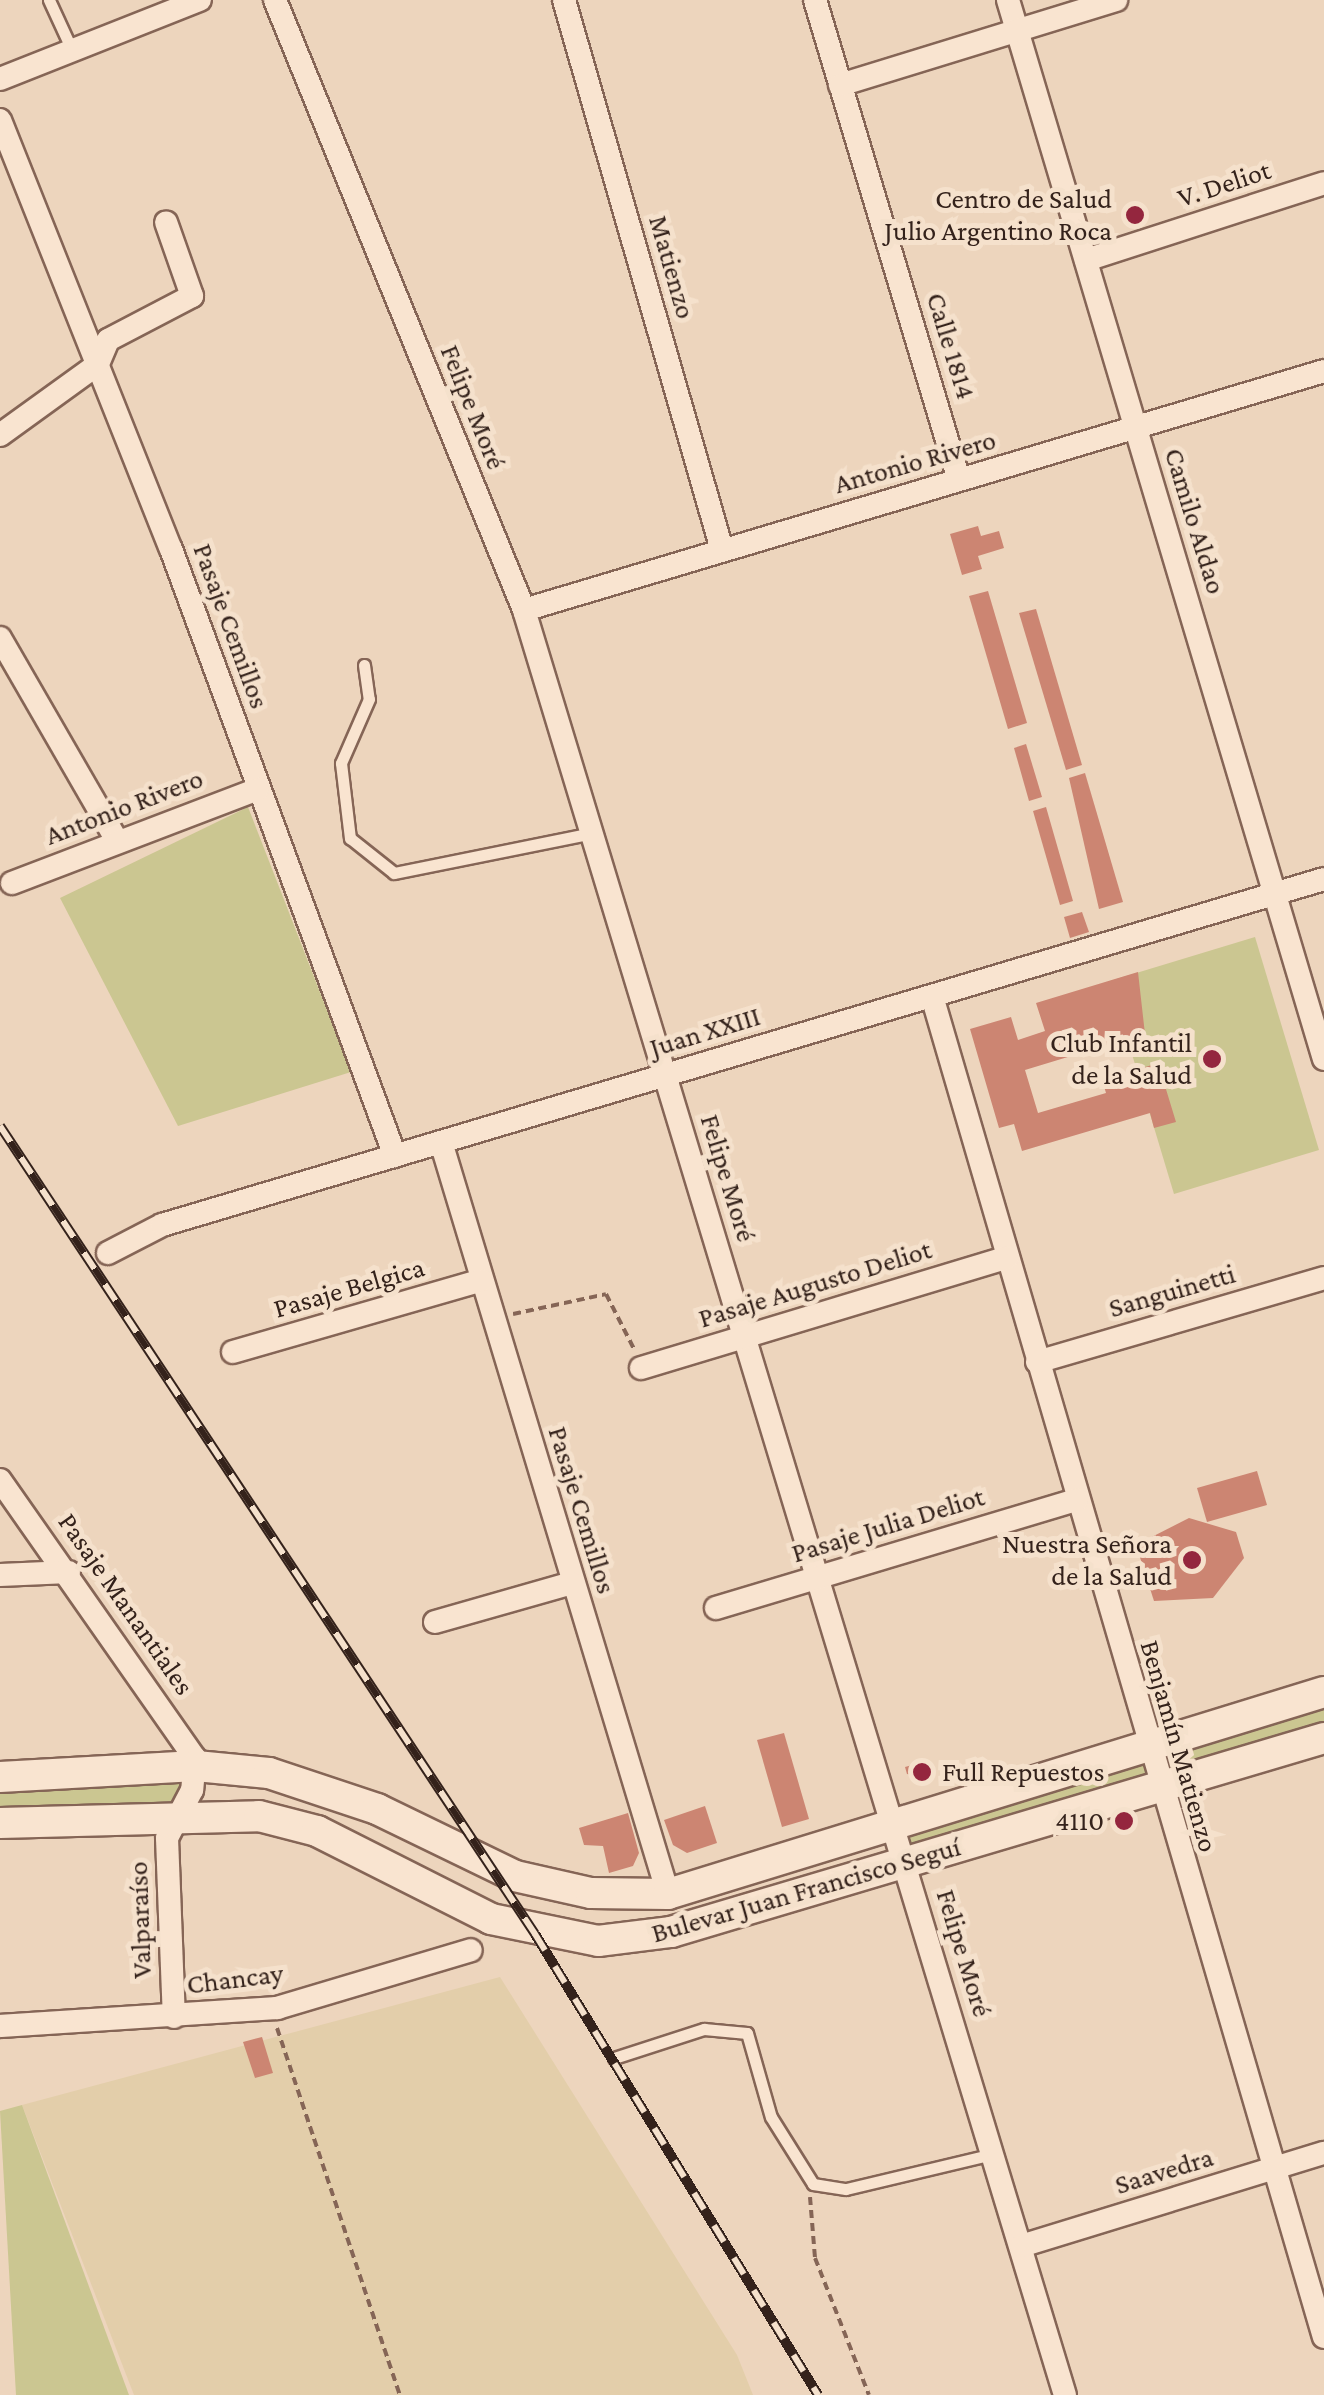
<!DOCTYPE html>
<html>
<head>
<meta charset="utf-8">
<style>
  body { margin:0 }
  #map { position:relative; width:1324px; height:2395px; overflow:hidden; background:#edd5bd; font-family:"Crimson Pro",serif }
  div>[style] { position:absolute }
  .farmland>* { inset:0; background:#e3ceaa }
  .green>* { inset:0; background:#cbc691 }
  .building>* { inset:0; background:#cc8572 }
  .path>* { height:4px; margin-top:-2px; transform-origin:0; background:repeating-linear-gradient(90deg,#856556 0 8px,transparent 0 13px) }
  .roads { filter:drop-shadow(2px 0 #856556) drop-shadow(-2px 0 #856556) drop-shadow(0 2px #856556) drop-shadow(0 -2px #856556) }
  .service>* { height:11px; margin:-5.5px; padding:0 5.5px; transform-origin:5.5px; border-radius:5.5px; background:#f9e4d0 }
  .minor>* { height:22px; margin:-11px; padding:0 11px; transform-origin:11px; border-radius:11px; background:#f9e4d0 }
  .secondary>* { height:30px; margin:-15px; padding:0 15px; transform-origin:15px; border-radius:15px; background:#f9e4d0 }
  .rail>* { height:10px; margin-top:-5px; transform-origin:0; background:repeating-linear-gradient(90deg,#f5e1cc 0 19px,#34221b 0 38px); box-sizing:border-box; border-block:2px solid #34221b }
  .dots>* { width:28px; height:28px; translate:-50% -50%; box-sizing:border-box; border:5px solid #f5e1cc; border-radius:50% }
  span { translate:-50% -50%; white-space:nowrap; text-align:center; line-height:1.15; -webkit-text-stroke:10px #f5e1cc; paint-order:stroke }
  .street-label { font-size:28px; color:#34221b }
  .poi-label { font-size:28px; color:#34221b }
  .right { translate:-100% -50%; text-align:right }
  .left { translate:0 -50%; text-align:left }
</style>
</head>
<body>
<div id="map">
  <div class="farmland">
    <div style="clip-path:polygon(500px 1977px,737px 2355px,753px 2395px,134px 2395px,22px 2105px)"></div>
  </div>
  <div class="green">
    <div style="clip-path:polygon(248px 807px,351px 1072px,178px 1126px,60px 898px)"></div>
    <div style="clip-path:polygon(1255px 937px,1319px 1150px,1174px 1194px,1110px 981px)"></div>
    <div style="clip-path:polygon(1324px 1692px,1324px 1738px,906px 1863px,894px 1825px)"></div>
    <div style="clip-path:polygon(196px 1766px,178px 1813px,0 1823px,0 1777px)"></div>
    <div style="clip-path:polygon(22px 2105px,129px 2395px,16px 2395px,0 2111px)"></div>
  </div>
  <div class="building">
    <div style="clip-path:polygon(978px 526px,981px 536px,999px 531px,1004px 548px,978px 556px,982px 569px,962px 575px,950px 534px)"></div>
    <div style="clip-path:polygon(988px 591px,1027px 723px,1008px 729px,969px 596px)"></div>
    <div style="clip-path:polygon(1036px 609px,1082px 765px,1066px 770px,1019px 613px)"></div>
    <div style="clip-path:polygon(1026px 744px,1042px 797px,1029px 801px,1014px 748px)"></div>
    <div style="clip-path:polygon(1085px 773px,1123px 902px,1099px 909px,1069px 778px)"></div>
    <div style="clip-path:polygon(1046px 807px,1073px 901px,1060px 905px,1033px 811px)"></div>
    <div style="clip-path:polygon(1082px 912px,1089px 932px,1070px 938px,1064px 917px)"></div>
    <div style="clip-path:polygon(1138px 972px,1146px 1043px,1130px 1048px,1127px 1039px,1025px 1070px,1038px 1113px,1106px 1093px,1103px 1083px,1140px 1081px,1136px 1070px,1158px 1063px,1176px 1122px,1154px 1128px,1150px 1113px,1022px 1151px,1014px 1124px,999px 1128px,970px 1029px,1011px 1017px,1018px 1040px,1045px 1031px,1036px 1003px)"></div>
    <div style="clip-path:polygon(1257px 1471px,1267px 1505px,1207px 1522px,1197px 1488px)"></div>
    <div style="clip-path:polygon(1189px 1518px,1236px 1532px,1244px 1558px,1213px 1598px,1154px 1601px,1136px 1545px)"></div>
    <div style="clip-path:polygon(784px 1733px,809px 1819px,782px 1827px,757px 1740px)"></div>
    <div style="clip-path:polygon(927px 1761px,933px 1779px,907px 1774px,905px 1767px)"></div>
    <div style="clip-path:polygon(705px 1806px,717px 1843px,687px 1853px,673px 1845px,664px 1820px)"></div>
    <div style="clip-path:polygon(628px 1813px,639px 1853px,633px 1866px,609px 1873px,603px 1846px,584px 1845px,579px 1828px)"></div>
    <div style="clip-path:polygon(262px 2037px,273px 2073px,255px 2078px,243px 2042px)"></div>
  </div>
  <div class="path">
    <div style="left:513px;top:1314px;width:95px;rotate:-12.1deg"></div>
    <div style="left:606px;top:1294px;width:64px;rotate:63deg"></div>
    <div style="left:277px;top:2028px;width:387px;rotate:71.5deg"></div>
    <div style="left:810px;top:2197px;width:61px;rotate:85.3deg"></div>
    <div style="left:815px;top:2258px;width:147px;rotate:68.5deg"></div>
  </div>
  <div class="roads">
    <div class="service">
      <div style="left:49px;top:0;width:55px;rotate:65.3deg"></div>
      <div style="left:364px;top:665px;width:34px;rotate:82deg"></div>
      <div style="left:369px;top:699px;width:70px;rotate:113.6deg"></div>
      <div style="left:341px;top:763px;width:76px;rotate:83.2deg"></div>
      <div style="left:350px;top:838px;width:56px;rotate:38.5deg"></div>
      <div style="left:394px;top:873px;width:202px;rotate:-11.4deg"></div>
      <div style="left:614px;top:2058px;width:95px;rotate:-17.9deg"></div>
      <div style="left:704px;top:2029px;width:43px;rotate:5.3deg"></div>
      <div style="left:747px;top:2033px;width:87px;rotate:74.1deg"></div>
      <div style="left:771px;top:2117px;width:79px;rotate:57.9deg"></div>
      <div style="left:813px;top:2184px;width:33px;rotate:9deg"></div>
      <div style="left:846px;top:2189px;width:151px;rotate:-13.4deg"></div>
    </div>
    <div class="minor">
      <div style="left:275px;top:0;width:659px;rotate:67.79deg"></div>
      <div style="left:524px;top:610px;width:1865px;rotate:73.14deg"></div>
      <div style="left:564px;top:0;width:572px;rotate:73.97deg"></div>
      <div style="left:815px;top:0;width:501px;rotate:73.3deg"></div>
      <div style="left:1008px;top:0;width:1105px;rotate:73.39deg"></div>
      <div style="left:0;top:79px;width:215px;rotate:-21.6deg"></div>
      <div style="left:840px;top:85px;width:289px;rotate:-17.1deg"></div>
      <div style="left:0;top:120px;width:462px;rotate:68.3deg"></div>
      <div style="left:171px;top:549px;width:647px;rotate:69.74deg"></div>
      <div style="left:1086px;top:260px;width:250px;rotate:-17.9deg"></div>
      <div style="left:0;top:435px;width:121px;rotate:-35.9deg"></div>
      <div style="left:98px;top:364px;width:26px;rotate:-67deg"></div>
      <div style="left:108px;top:340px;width:95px;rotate:-27.6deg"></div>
      <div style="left:192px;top:296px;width:78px;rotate:-109.4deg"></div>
      <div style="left:524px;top:610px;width:835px;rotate:-16.63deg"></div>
      <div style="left:0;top:638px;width:232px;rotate:60deg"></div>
      <div style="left:12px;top:883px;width:263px;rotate:-20.9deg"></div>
      <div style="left:932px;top:996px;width:1397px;rotate:73.71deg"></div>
      <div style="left:441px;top:1142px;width:786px;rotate:73.2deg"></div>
      <div style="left:108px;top:1253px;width:61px;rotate:-27.4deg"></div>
      <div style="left:162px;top:1225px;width:1212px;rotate:-16.58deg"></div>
      <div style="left:233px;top:1352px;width:259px;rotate:-16.1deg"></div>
      <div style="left:1037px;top:1362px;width:299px;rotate:-16.3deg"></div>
      <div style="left:641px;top:1368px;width:383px;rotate:-16.8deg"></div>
      <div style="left:0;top:1480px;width:340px;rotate:55deg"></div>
      <div style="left:195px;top:1758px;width:32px;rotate:95deg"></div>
      <div style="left:192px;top:1790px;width:54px;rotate:117.5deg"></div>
      <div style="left:167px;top:1838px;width:179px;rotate:87.8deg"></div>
      <div style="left:0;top:1575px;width:69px;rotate:-2.5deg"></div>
      <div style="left:716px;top:1608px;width:377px;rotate:-16.7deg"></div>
      <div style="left:435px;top:1622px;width:142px;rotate:-15.9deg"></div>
      <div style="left:0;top:2026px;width:278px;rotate:-3.7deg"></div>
      <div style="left:277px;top:2008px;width:202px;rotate:-16.6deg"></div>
      <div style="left:1021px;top:2246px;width:317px;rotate:-17.1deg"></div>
    </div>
    <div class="secondary">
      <div style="left:0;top:1777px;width:196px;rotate:-3.2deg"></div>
      <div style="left:196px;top:1766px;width:73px;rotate:5.5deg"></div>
      <div style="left:269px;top:1773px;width:114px;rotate:18.4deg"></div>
      <div style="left:377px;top:1809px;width:153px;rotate:25.9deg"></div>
      <div style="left:515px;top:1876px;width:78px;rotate:12.6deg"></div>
      <div style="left:591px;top:1893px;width:77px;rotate:0.7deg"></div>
      <div style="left:668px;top:1894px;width:686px;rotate:-17.12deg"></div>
      <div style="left:0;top:1823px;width:259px;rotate:-1.5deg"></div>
      <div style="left:259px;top:1816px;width:60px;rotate:14.5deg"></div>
      <div style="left:317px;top:1831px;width:195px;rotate:26.8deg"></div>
      <div style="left:491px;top:1919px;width:109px;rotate:11.6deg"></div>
      <div style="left:598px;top:1941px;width:74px;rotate:-7deg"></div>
      <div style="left:671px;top:1932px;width:681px;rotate:-16.55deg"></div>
    </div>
  </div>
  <div class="rail">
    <div style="left:0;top:1126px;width:969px;rotate:56.49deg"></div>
    <div style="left:535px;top:1934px;width:541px;rotate:58.45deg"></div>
  </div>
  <div class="dots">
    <div style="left:1135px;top:215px;background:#94263e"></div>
    <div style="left:1212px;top:1059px;background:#94263e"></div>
    <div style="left:1192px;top:1560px;background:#94263e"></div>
    <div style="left:922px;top:1772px;background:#94263e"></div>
    <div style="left:1124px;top:1821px;background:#94263e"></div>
  </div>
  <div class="street-label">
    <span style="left:1224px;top:184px;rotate:-18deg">V. Deliot</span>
    <span style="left:672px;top:267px;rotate:74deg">Matienzo</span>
    <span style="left:951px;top:346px;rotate:73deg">Calle 1814</span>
    <span style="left:473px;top:407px;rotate:68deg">Felipe Moré</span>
    <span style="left:915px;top:462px;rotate:-16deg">Antonio Rivero</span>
    <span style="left:1195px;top:521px;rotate:73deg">Camilo Aldao</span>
    <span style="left:231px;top:626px;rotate:70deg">Pasaje Cemillos</span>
    <span style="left:124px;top:807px;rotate:-21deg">Antonio Rivero</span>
    <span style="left:705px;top:1032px;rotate:-17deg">Juan XXIII</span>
    <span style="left:728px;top:1178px;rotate:73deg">Felipe Moré</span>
    <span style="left:815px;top:1284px;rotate:-17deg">Pasaje Augusto Deliot</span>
    <span style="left:349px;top:1288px;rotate:-16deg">Pasaje Belgica</span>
    <span style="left:1172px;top:1291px;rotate:-16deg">Sanguinetti</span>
    <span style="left:582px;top:1510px;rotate:73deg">Pasaje Cemillos</span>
    <span style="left:888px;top:1525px;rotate:-17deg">Pasaje Julia Deliot</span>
    <span style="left:126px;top:1604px;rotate:55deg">Pasaje Manantiales</span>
    <span style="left:1179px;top:1746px;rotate:74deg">Benjamín Matienzo</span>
    <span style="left:806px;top:1890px;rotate:-16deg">Bulevar Juan Francisco Seguí</span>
    <span style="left:140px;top:1920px;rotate:-92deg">Valparaíso</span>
    <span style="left:964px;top:1953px;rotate:73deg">Felipe Moré</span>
    <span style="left:235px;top:1979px;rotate:-7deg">Chancay</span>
    <span style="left:1164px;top:2171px;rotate:-17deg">Saavedra</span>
  </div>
  <div class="poi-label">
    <span class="right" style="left:1112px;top:215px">Centro de Salud<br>Julio Argentino Roca</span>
    <span class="right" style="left:1192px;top:1059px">Club Infantil<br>de la Salud</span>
    <span class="right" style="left:1172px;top:1560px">Nuestra Señora<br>de la Salud</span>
    <span class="left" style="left:942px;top:1772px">Full Repuestos</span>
    <span class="right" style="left:1104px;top:1821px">4110</span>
  </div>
</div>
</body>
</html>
